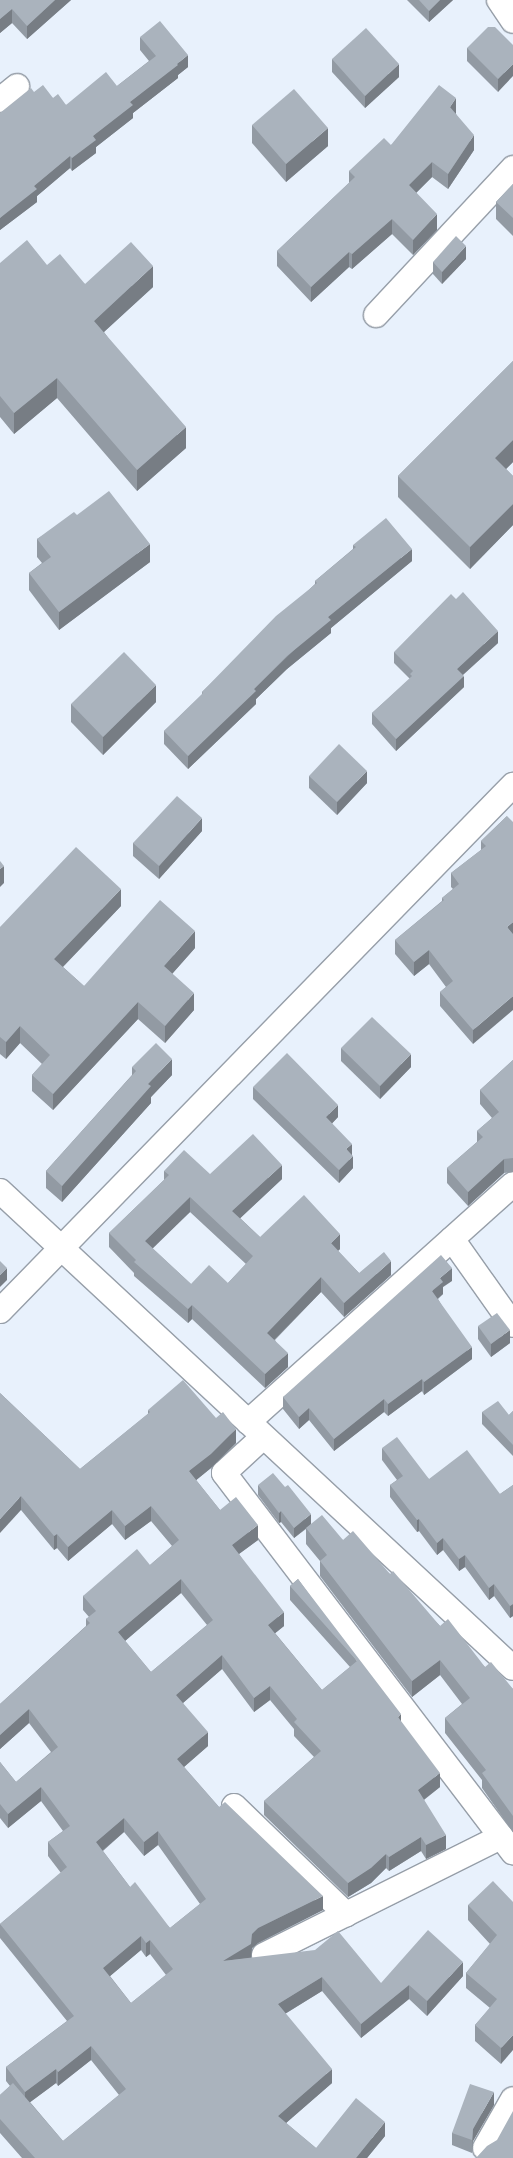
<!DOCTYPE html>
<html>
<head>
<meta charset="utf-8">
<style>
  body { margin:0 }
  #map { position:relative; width:513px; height:2158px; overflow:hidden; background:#e8f1fc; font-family:Barlow,sans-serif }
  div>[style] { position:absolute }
  .roads { filter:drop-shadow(1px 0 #979fa9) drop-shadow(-1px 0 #979fa9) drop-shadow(0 1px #979fa9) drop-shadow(0 -1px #979fa9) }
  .minor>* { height:24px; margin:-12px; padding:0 12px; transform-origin:12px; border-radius:12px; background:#fff }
  .wall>* { inset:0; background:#929aa3 }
  .shaded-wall>* { inset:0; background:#777d84 }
  .building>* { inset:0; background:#aab3bd }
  span { translate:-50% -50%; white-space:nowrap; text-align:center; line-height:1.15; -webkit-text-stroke:4px #fff; paint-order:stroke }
</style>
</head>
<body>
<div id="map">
  <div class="roads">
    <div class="minor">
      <div style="left:499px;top:0;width:25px;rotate:56deg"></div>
      <div style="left:0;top:100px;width:22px;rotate:-39deg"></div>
      <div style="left:376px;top:315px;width:201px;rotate:-47deg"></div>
      <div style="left:0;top:1191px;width:700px;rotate:42.92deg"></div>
      <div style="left:452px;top:1239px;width:105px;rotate:54.7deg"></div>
      <div style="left:0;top:1311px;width:735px;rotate:-45.72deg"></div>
      <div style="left:248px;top:1422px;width:356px;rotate:-41.9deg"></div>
      <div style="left:263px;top:1437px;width:53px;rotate:137.3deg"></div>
      <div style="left:224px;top:1473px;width:477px;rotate:52.7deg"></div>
      <div style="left:234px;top:1806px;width:156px;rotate:44deg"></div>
      <div style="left:264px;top:1955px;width:265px;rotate:-26.5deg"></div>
      <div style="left:485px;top:2148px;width:56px;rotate:-60.3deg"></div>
    </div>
  </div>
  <div class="wall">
    <div style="clip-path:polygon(0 0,71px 0,27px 39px,12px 23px,0 33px)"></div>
    <div style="clip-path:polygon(407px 0,453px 0,429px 22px)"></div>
    <div style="clip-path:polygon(140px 37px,188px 67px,178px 75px,178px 78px,133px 113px,133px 118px,96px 147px,96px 153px,72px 171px,70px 168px,37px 196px,37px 202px,0 230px,0 113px,34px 92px,53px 98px,66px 105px,117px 86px,149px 61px,140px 50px)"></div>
    <div style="clip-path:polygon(513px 45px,498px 92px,467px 61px,467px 48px)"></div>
    <div style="clip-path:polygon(332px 59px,399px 77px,365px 108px,332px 72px)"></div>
    <div style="clip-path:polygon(456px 113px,456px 114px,474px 150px,448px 189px,432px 177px,416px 193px,437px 230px,413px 255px,392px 234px,352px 269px,349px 267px,311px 302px,277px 266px,277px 251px,349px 183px,349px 171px,391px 145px)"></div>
    <div style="clip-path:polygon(252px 125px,328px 146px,286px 182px,252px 143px)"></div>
    <div style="clip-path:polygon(513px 184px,513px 236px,496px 219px,496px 202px)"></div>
    <div style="clip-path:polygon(466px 259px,442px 284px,433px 274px,433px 262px)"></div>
    <div style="clip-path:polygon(0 263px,47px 265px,85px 284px,153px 287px,104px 332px,186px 448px,137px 491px,57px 398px,14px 434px,0 417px)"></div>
    <div style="clip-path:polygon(513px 361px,513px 462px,506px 469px,513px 476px,513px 525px,470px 569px,398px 497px,398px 476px)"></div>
    <div style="clip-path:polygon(77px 515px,150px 562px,59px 630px,29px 590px,29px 573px,42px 563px,37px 557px,37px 539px)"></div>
    <div style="clip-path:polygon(353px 545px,412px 561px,331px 628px,331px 633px,287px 669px,256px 699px,256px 704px,188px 769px,164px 744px,164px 731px,202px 695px,202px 692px,315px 584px,315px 581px,353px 549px)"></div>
    <div style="clip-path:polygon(498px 643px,463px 675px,464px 687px,396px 751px,372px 724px,372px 713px,410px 679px,394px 663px,394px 652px)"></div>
    <div style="clip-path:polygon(156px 702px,103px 755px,71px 722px,71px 704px)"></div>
    <div style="clip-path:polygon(309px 776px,367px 783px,337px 815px,309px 788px)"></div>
    <div style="clip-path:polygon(507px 816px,473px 1044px,440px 1006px,440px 992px,446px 987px,429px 964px,414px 976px,395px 954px,395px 940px,442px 901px,442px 898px,453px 889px,451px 887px,451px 873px,481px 850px,481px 841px)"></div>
    <div style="clip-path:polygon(202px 831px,159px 879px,133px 856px,133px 843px)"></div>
    <div style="clip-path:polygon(121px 906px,63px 967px,84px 986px,195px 948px,172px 974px,194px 1010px,165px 1043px,138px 1019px,53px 1110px,32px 1091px,32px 1075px,42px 1064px,20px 1043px,6px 1059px,0 1054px,0 927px)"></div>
    <div style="clip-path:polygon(341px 1048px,411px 1067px,380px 1099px,341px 1061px)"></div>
    <div style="clip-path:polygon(513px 1060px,513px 1172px,504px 1173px,468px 1206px,447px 1183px,447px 1168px,477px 1142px,477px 1131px,492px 1118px,480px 1104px,480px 1090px)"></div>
    <div style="clip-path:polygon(132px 1067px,172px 1075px,151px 1097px,151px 1103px,62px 1202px,46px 1188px,46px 1171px,132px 1075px)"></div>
    <div style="clip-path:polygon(253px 1087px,338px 1117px,332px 1123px,353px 1168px,339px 1183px,253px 1099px)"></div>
    <div style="clip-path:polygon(evenodd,164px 1171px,282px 1179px,240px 1218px,260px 1237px,340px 1249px,338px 1251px,359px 1273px,391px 1275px,344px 1317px,321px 1292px,275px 1340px,288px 1367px,265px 1388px,192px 1319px,188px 1323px,134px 1276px,134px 1273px,109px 1247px,109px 1233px,164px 1180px,164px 1171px,190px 1212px,246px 1264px,228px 1283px,191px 1284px,152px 1248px,190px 1212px)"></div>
    <div style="clip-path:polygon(452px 1281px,443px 1287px,443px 1294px,438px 1299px,472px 1359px,424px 1395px,422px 1391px,388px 1416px,384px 1412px,334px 1451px,309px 1420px,299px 1429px,283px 1409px,283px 1397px)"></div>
    <div style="clip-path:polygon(478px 1326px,510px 1343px,491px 1357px,478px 1339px)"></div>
    <div style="clip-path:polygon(evenodd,0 1393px,80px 1469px,148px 1414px,148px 1410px,236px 1443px,211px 1468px,196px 1480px,220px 1510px,258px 1540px,239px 1554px,284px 1626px,275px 1633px,322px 1690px,350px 1667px,290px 1600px,290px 1586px,298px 1579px,401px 1722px,440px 1787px,424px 1800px,446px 1849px,426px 1859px,421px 1851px,389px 1871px,386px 1868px,371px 1883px,348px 1897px,264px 1815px,264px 1801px,314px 1757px,294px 1736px,294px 1729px,270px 1700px,254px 1712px,222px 1669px,183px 1703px,208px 1746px,184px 1767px,219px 1807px,323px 1910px,258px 1943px,252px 1948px,251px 1958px,381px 1983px,463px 1976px,427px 2016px,409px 1999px,361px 2038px,322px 1991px,285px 2014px,332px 2083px,286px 2123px,316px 2148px,385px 2136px,367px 2158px,22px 2158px,0 2133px,0 2095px,10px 2086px,6px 2081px,6px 2067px,67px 2021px,0 1938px,0 1924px,61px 1873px,48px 1856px,48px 1842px,63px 1831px,41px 1801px,8px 1828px,0 1818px,0 1762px,16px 1782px,51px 1752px,29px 1723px,0 1749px,0 1704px,86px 1626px,86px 1619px,89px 1617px,83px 1610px,83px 1596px,150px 1565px,172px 1546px,151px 1521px,125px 1540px,112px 1524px,68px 1561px,57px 1548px,54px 1550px,21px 1510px,0 1393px,181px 1593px,207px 1625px,151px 1672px,125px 1641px,181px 1593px,0 1393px,124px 1832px,144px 1856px,158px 1845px,200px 1904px,170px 1928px,130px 1887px,103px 1851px,124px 1832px,0 1393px,141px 1950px,146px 1957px,150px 1954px,166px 1975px,131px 2003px,110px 1976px,141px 1950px,0 1393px,91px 2060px,119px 2095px,63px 2141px,30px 2102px,56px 2083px,58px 2086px,91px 2060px)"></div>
    <div style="clip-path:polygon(513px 1411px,513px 1456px,482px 1424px,482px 1412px,509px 1415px)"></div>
    <div style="clip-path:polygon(382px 1448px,429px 1479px,500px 1494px,513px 1485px,513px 1616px,510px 1618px,494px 1596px,489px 1600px,465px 1567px,459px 1571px,443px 1550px,437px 1555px,419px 1531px,417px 1532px,390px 1497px,390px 1485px,397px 1480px,382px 1460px)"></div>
    <div style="clip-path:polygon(258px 1485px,311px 1524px,343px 1540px,390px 1574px,440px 1626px,485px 1667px,513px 1689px,513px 1832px,482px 1788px,482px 1780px,445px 1733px,445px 1718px,462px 1704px,440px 1675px,412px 1697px,320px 1576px,320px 1561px,306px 1544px,306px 1529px,294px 1538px,281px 1522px,279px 1523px,258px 1495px)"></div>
    <div style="clip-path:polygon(513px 1902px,501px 2064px,475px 2041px,475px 2025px,490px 2008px,466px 1988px,466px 1973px,490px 1944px,468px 1920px,468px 1905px)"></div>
    <div style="clip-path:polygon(494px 2105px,473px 2141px,472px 2153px,452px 2145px,452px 2133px)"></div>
  </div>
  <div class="shaded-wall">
    <div style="clip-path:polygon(55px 0,71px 0,27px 39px,27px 26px)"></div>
    <div style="clip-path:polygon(440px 0,453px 0,429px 22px,429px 11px)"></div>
    <div style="clip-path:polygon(12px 9px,12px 23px,0 33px,0 19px)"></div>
    <div style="clip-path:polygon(188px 55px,188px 67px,178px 75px,178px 78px,133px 113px,133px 118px,96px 147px,96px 153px,72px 171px,72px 158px,93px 136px,130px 102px)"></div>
    <div style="clip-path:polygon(399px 64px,399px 77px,365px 108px,365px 96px)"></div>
    <div style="clip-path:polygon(513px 64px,513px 76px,498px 92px,498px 79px)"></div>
    <div style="clip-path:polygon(456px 98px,456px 113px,450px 122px,450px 107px)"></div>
    <div style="clip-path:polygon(328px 128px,328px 146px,286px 182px,286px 164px)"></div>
    <div style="clip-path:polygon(474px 135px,474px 150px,448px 189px,448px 174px)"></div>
    <div style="clip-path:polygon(70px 156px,70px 168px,37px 196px,37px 202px,0 230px,0 218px,34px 186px)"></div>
    <div style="clip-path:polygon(432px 162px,432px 177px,409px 200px,409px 185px)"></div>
    <div style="clip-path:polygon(437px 214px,437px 230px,413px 255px,413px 240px)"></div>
    <div style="clip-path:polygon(392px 219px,392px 234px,352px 269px,352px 254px)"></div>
    <div style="clip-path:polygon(466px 246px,466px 259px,442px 284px,442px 272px)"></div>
    <div style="clip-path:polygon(349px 252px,349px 267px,311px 302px,311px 287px)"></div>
    <div style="clip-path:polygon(153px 266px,153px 287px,94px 341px,94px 321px)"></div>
    <div style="clip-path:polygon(57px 378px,57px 398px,14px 434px,14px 413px)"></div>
    <div style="clip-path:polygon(186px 427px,186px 448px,137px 491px,137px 470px)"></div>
    <div style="clip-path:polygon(513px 440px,513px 462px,495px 480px,495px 458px)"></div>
    <div style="clip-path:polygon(513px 504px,513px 525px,470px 569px,470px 547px)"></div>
    <div style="clip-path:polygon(150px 544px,150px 562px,59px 630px,59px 612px)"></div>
    <div style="clip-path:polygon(412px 549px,412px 561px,331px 628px,331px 633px,287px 669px,256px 699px,256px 704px,188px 769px,188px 756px,254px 689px,328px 617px)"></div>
    <div style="clip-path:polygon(498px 631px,498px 643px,457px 680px,457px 669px)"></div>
    <div style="clip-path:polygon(464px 676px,464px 687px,396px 751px,396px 739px)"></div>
    <div style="clip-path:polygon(156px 685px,156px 702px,103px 755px,103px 737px)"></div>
    <div style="clip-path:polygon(367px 771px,367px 783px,337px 815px,337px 802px)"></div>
    <div style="clip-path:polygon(202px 818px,202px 831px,159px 879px,159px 866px)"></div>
    <div style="clip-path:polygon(4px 866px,4px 883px,0 887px,0 869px)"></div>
    <div style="clip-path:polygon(121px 889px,121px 906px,54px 976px,54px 959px)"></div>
    <div style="clip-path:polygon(513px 922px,513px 936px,507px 927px)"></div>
    <div style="clip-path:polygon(195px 931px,195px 948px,164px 983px,164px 966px)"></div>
    <div style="clip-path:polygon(429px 950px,429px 964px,414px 976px,414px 962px)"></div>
    <div style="clip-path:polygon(194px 993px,194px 1010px,165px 1043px,165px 1026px)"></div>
    <div style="clip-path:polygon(513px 996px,513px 1010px,473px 1044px,473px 1030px)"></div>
    <div style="clip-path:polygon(138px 1002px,138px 1019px,53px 1110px,53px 1094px)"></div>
    <div style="clip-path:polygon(20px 1026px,20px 1043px,6px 1059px,6px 1042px)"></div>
    <div style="clip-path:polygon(411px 1054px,411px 1067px,380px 1099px,380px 1086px)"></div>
    <div style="clip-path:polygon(172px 1059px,172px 1075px,151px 1097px,151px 1103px,62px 1202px,62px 1186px,148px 1084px)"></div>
    <div style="clip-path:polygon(338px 1105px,338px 1117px,326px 1130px,326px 1117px)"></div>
    <div style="clip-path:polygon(352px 1144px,352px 1156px,346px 1149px)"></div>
    <div style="clip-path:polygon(353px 1156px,353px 1168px,339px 1183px,339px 1170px)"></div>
    <div style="clip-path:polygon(504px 1159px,504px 1173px,468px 1206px,468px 1192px)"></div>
    <div style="clip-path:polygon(282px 1165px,282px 1179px,232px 1226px,232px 1211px)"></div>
    <div style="clip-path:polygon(190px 1197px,190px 1212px,145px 1256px,145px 1241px)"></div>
    <div style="clip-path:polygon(340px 1234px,340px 1249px,331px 1257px,331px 1243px)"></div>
    <div style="clip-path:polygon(391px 1261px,391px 1275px,344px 1317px,344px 1303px)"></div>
    <div style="clip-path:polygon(7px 1268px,7px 1280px,0 1287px,0 1275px)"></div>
    <div style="clip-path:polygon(452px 1268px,452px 1281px,443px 1287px,443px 1294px,432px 1303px,432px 1291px,440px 1278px)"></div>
    <div style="clip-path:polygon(321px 1277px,321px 1292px,267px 1347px,267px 1333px)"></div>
    <div style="clip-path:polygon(192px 1305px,192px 1319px,188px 1323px,188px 1309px)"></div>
    <div style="clip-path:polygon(510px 1330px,510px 1343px,491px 1357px,491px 1344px)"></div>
    <div style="clip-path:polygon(472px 1347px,472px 1359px,424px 1395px,424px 1382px)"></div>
    <div style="clip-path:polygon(288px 1353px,288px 1367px,265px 1388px,265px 1374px)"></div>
    <div style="clip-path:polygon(422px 1379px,422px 1391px,388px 1416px,388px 1404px)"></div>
    <div style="clip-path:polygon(384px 1399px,384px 1412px,334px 1451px,334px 1439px)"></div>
    <div style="clip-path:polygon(309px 1408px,309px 1420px,299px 1429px,299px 1417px)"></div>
    <div style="clip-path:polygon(236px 1429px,236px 1443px,211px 1468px,189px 1486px,189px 1471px)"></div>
    <div style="clip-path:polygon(21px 1496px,21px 1510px,0 1533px,0 1519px)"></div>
    <div style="clip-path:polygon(151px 1506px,151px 1521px,125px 1540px,125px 1526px)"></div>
    <div style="clip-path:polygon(112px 1510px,112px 1524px,68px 1561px,68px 1547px)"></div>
    <div style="clip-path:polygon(281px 1511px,281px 1522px,279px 1523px,279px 1513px)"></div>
    <div style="clip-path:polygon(311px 1514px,311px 1524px,294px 1538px,294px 1528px)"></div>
    <div style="clip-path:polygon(419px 1519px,419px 1531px,417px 1532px,417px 1520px)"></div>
    <div style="clip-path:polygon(258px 1525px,258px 1540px,232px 1559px,232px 1545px)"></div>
    <div style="clip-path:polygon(57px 1534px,57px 1548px,54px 1550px,54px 1536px)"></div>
    <div style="clip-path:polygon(443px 1538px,443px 1550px,437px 1555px,437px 1543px)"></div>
    <div style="clip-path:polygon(465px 1555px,465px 1567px,459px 1571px,459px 1559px)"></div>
    <div style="clip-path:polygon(181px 1579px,181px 1593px,118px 1647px,118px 1632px)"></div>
    <div style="clip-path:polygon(494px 1584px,494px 1596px,489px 1600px,489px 1588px)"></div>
    <div style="clip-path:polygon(513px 1604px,513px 1616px,510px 1618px,510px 1606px)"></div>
    <div style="clip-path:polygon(284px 1612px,284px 1626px,268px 1639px,268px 1625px)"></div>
    <div style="clip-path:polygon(222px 1655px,222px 1669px,176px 1709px,176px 1695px)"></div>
    <div style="clip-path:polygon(440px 1660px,440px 1675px,412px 1697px,412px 1681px)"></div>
    <div style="clip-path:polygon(270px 1686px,270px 1700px,254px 1712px,254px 1698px)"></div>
    <div style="clip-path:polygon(29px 1709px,29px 1723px,0 1749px,0 1756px,0 1735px)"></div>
    <div style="clip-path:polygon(401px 1714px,401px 1728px,398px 1717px)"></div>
    <div style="clip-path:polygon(208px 1732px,208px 1746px,177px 1773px,177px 1759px)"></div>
    <div style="clip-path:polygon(440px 1773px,440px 1787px,418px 1804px,418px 1790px)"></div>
    <div style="clip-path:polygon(41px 1787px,41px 1801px,8px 1828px,8px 1814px)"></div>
    <div style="clip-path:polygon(124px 1818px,124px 1832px,96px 1856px,96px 1842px)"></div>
    <div style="clip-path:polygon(158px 1831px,158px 1845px,144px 1856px,144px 1842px)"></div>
    <div style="clip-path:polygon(446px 1835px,446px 1849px,426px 1859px,426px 1845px)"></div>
    <div style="clip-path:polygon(421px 1837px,421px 1851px,389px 1871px,389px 1857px)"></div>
    <div style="clip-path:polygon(386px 1854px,386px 1868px,371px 1883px,348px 1897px,348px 1883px)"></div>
    <div style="clip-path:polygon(323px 1896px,323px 1910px,258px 1943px,252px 1948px,251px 1958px,223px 1961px,258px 1928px)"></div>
    <div style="clip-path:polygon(141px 1936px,141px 1950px,103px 1982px,103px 1968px)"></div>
    <div style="clip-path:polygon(150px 1940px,150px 1954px,146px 1957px,146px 1943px)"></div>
    <div style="clip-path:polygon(463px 1962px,463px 1976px,427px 2016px,427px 2001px)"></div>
    <div style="clip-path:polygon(322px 1977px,322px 1991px,278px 2018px,278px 2004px)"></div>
    <div style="clip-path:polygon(409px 1985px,409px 1999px,361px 2038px,361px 2024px)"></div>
    <div style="clip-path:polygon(513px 2035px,513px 2050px,501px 2064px,501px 2048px)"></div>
    <div style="clip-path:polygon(91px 2046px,91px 2060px,58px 2086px,58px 2072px)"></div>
    <div style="clip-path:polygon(56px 2069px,56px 2083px,25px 2106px,25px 2092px)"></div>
    <div style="clip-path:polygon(332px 2069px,332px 2083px,278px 2130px,278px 2116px)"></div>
    <div style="clip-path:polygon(494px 2092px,494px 2105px,473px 2141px,472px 2153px,473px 2129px)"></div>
    <div style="clip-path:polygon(385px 2122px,385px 2136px,367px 2158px,356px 2158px)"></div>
  </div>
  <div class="building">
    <div style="clip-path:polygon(0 0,55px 0,27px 26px,12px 9px,0 19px)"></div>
    <div style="clip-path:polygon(419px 0,440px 0,429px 11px)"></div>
    <div style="clip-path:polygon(160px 21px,188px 55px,177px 64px,178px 65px,130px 102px,133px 105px,93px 136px,96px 140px,72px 158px,70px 156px,34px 186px,37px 189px,0 218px,0 113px,31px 88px,34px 92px,43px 85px,53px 98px,58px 94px,66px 105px,106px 72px,117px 86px,156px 56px,140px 37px)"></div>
    <div style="clip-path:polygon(488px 27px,495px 27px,513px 45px,513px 64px,498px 79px,467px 48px)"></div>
    <div style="clip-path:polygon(366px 28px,399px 64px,365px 96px,332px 59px)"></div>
    <div style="clip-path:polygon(439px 85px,456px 98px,450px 107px,474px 135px,448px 174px,432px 162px,409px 185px,437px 214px,413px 240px,392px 219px,352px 254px,349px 252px,311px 287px,277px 251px,355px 177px,349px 171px,384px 138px,391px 145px)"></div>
    <div style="clip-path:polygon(294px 89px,328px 128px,286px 164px,252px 125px)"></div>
    <div style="clip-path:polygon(513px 184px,513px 218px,496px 202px)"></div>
    <div style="clip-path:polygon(456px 236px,466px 246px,442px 272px,433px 262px)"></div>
    <div style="clip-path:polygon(27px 240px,47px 265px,60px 254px,85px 284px,131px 242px,153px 266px,94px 321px,186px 427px,137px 470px,57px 378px,14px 413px,0 396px,0 263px)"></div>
    <div style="clip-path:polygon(513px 361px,513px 440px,495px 458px,513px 476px,513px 504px,470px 547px,398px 476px)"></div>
    <div style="clip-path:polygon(109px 491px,150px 544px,59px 612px,29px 573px,51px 557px,37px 539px,74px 512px,77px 515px)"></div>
    <div style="clip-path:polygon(386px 518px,412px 549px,328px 617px,331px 620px,287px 656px,254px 689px,256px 691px,188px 756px,164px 731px,203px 693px,202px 692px,276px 616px,317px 583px,315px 581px,356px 547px,353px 545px)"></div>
    <div style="clip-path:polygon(463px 592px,498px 631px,457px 669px,464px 676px,396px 739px,372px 713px,412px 676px,410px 674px,413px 671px,394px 652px,451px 594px,456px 599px)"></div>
    <div style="clip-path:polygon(124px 652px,156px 685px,103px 737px,71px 704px)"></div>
    <div style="clip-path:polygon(339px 744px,367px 771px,337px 802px,309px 776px)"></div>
    <div style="clip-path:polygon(177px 796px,202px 818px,159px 866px,133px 843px)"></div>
    <div style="clip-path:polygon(507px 816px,513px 822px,513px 922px,507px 927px,513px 934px,513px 996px,473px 1030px,440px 992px,453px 981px,429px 950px,414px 962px,395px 940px,444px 900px,442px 898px,459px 884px,451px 873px,486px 846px,481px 841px)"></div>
    <div style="clip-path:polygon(76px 847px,121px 889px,54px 959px,84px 986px,160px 900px,195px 931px,164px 966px,194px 993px,165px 1026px,138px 1002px,53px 1094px,32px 1075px,50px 1055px,20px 1026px,6px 1042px,0 1037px,0 927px)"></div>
    <div style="clip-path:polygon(0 861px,4px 866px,0 869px)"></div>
    <div style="clip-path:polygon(372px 1017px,411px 1054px,380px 1086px,341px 1048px)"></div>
    <div style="clip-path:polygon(156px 1043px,172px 1059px,148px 1084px,151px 1086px,62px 1186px,46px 1171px,136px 1071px,132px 1067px)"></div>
    <div style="clip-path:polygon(287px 1053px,338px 1105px,326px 1117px,352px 1144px,346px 1149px,353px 1156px,339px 1170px,253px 1087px)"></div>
    <div style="clip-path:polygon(513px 1060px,513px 1158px,504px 1159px,468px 1192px,447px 1168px,483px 1137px,477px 1131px,499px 1112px,480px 1090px)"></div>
    <div style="clip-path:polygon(evenodd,253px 1134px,282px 1165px,232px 1211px,260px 1237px,304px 1195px,340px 1234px,331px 1243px,359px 1273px,384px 1252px,391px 1261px,344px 1303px,321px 1277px,267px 1333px,288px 1353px,265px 1374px,192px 1305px,188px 1309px,134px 1262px,136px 1260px,109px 1233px,169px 1175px,164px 1171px,184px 1150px,210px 1174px,253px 1134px,190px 1197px,253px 1256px,228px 1283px,209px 1265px,191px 1284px,145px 1241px,190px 1197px)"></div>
    <div style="clip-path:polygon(441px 1255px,452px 1268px,440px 1278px,443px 1282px,432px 1291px,472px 1347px,424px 1382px,422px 1379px,388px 1404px,384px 1399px,334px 1439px,309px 1408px,299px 1417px,283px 1397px)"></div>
    <div style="clip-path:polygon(0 1261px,7px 1268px,0 1275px)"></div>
    <div style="clip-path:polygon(497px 1313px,510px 1330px,491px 1344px,478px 1326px)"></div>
    <div style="clip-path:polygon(evenodd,183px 1380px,216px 1418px,223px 1412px,236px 1429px,211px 1454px,189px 1471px,220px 1510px,236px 1497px,258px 1525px,232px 1545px,284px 1612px,268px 1625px,322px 1690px,357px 1661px,290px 1586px,298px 1579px,401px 1714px,398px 1717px,440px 1773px,418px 1790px,446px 1835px,426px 1845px,421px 1837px,389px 1857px,386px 1854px,371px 1868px,348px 1883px,264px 1801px,321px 1751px,294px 1722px,297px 1719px,270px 1686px,254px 1698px,222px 1655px,176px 1695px,208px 1732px,177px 1759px,219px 1807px,225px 1802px,323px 1896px,258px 1928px,252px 1934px,251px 1944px,223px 1961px,315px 1950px,338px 1931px,381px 1983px,428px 1930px,463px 1962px,427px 2001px,409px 1985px,361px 2024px,322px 1977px,278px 2004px,332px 2069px,278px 2116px,316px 2148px,356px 2098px,385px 2122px,356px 2158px,35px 2158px,0 2119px,0 2095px,13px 2083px,63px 2141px,126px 2089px,91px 2046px,58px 2072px,56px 2069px,25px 2092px,6px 2067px,74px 2016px,0 1924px,67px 1867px,48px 1842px,70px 1826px,41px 1787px,8px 1814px,0 1804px,0 1762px,16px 1782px,58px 1747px,29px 1709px,0 1735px,0 1704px,90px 1623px,86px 1619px,96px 1611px,83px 1596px,137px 1549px,150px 1565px,179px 1540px,151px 1506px,125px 1526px,112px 1510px,68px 1547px,57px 1534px,54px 1536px,21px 1496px,0 1519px,0 1393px,80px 1469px,150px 1412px,148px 1410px,183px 1380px,181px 1579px,213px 1620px,151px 1672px,118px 1632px,181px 1579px,183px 1380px,124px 1818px,144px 1842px,158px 1831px,206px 1899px,170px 1928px,135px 1882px,130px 1887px,96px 1842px,124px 1818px,183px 1380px,141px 1936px,146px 1943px,150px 1940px,173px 1969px,131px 2003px,103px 1968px,141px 1936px)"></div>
    <div style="clip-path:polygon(498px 1401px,509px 1415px,513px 1411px,513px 1445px,482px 1412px)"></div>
    <div style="clip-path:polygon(397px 1437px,429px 1479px,467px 1450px,500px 1494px,513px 1485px,513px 1604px,510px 1606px,494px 1584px,489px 1588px,465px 1555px,459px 1559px,443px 1538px,437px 1543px,419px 1519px,417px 1520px,390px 1485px,403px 1476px,382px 1448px)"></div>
    <div style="clip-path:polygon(273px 1473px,285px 1487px,288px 1485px,311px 1514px,294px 1528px,281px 1511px,279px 1513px,258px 1485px)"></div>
    <div style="clip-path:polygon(322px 1515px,343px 1540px,353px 1531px,390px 1574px,393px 1571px,440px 1626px,448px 1619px,485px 1667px,491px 1662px,513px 1689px,513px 1816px,482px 1773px,486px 1770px,445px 1718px,470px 1698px,440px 1660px,412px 1681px,320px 1561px,327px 1555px,306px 1528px)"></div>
    <div style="clip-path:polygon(493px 1881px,513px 1902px,513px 2035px,501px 2048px,475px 2025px,497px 1999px,466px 1973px,497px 1935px,468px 1905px)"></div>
    <div style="clip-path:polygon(470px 2084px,494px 2092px,473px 2129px,472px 2140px,452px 2133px)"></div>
    <div style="clip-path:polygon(513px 2111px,513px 2158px,476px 2158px,487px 2146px,497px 2140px)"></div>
  </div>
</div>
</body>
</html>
